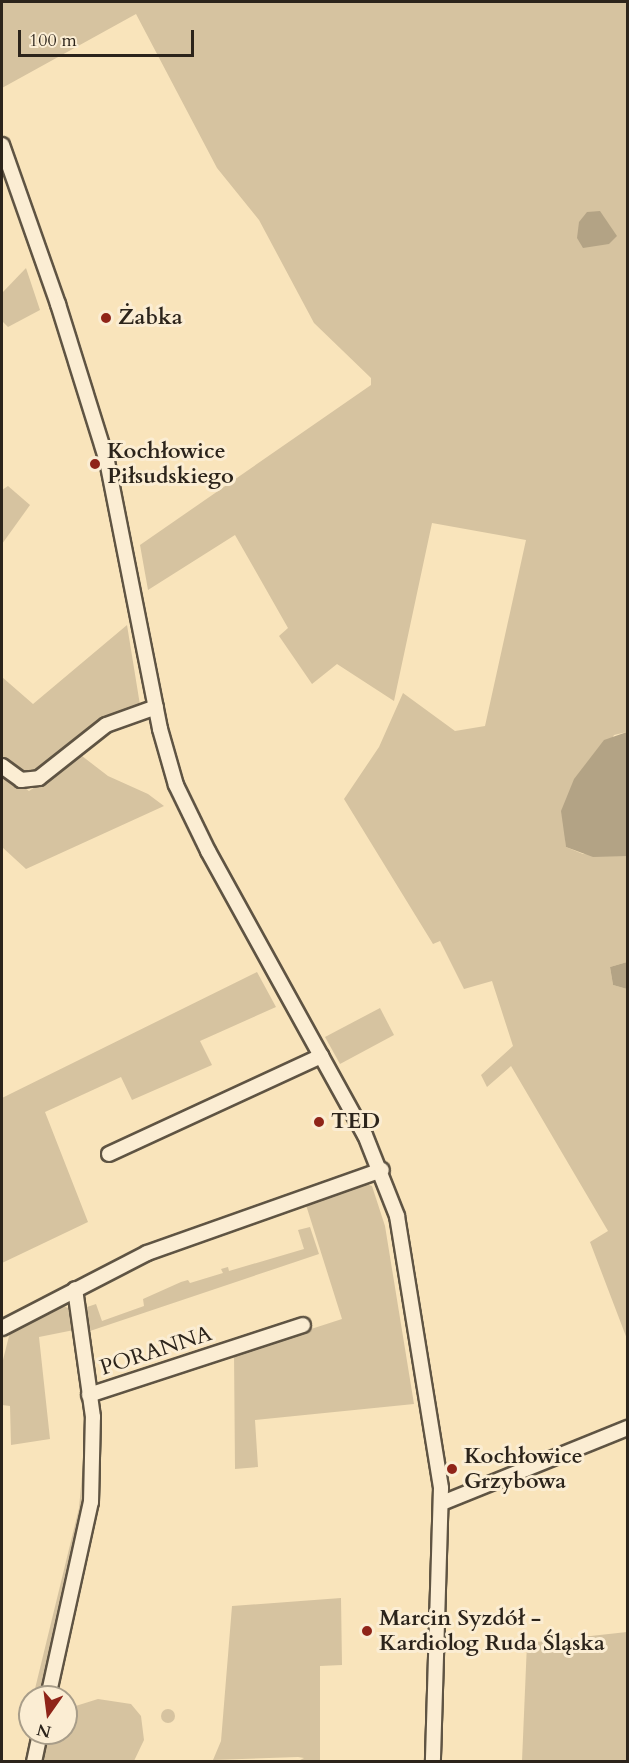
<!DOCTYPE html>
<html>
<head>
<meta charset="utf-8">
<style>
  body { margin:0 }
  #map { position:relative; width:629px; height:1763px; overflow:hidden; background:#f9e4bb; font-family:Cardo,serif }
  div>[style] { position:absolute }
  .green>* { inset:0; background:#d6c3a0 }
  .round { border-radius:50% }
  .water>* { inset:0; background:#b3a385 }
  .roads { filter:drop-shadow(2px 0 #5f5443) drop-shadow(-2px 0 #5f5443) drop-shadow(0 2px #5f5443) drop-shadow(0 -2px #5f5443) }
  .minor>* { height:14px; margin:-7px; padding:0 7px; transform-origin:7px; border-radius:7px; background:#fbedd3 }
  .dots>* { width:16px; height:16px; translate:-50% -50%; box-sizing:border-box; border:3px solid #fbedd3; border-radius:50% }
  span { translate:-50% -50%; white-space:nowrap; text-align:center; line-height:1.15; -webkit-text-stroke:6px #fbedd3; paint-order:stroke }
  .poi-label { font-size:22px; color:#2c241b; font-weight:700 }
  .left { translate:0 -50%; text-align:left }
  .street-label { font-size:22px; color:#2c241b }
  .frame { position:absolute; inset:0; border:3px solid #2c241b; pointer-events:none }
  .north { position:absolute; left:18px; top:1685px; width:60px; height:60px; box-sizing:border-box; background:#fbedd3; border:2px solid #a89d89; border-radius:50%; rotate:194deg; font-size:16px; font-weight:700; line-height:24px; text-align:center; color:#2c241b }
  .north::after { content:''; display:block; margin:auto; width:21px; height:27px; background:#8f2418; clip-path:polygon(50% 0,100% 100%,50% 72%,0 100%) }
  .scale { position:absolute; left:18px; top:30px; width:176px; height:27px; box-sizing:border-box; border:3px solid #2c241b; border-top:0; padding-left:8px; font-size:18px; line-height:21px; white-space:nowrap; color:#2c241b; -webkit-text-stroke:4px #fbedd3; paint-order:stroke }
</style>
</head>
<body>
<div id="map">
  <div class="green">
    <div style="clip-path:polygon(2px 2px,627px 2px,627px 732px,614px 735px,565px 831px,566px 847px,583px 854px,627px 856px,627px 962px,610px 967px,613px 985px,627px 989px,627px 1339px,590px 1242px,608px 1231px,511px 1066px,487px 1087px,481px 1075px,513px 1046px,492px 981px,464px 989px,440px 941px,433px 944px,344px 799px,379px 747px,403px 693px,455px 731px,485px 726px,526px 540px,432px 523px,394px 701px,337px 664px,312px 684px,279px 636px,288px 628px,235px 535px,148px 590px,140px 545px,371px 385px,371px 378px,314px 323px,259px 220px,217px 168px,136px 14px,2px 88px)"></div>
    <div style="clip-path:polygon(26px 268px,40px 310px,8px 327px,2px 321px,2px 293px)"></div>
    <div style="clip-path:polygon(8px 486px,30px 505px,2px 544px,2px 490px)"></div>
    <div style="clip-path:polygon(127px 625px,140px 705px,105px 718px,34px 776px,25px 775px,2px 762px,2px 677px,33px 704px)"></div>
    <div style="clip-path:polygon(82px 756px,108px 776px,148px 794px,164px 806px,26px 869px,2px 847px,2px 772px,29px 791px)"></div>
    <div style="clip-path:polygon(257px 972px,276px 1007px,200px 1041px,212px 1065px,132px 1100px,121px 1077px,45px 1112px,88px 1222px,2px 1263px,2px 1098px)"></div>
    <div style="clip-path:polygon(380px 1008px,394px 1035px,340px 1064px,325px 1037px)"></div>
    <div style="clip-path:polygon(364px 1183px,372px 1186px,385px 1226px,414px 1404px,255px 1420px,258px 1467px,235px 1469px,234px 1354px,342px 1319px,306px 1205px)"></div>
    <div style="clip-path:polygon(310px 1227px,319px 1254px,87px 1332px,84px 1308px,96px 1304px,102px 1321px,144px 1306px,143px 1299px,181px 1282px,188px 1280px,190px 1283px,223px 1273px,221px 1269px,228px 1267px,229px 1271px,304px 1249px,298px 1230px)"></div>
    <div style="clip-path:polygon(61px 1305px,68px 1308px,74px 1330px,39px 1337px,50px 1439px,11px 1445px,10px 1406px,2px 1405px,2px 1364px,10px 1332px)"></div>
    <div style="clip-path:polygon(86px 1432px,84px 1513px,40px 1697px,33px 1697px,79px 1508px)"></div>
    <div style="clip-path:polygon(341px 1598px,342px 1665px,320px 1666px,320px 1761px,298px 1761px,304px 1758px,298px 1757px,213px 1760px,221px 1741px,232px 1606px)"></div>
    <div style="clip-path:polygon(627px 1632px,627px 1761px,522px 1761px,527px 1643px)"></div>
    <div style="clip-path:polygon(98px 1699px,131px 1704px,141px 1716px,144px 1740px,134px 1761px,41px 1761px,47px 1733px,66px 1733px,66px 1709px)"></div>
    <div class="round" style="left:161px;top:1709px;width:14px;height:14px"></div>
  </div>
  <div class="water">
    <div style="clip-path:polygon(600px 211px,617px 236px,609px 244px,583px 248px,577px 238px,579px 222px,587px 212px)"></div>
    <div style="clip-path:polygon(627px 732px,627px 856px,593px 857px,566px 847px,561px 811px,574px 779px,604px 740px)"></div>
    <div style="clip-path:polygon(627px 962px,627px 989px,613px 985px,610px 967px)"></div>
  </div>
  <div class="roads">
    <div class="minor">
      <div style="left:2px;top:145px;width:169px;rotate:70.6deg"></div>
      <div style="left:58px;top:304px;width:164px;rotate:72.7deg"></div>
      <div style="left:107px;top:461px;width:273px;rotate:78.8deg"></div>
      <div style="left:160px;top:729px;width:58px;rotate:74.1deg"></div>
      <div style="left:176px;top:785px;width:73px;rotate:64.1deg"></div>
      <div style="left:208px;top:851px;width:325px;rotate:61.1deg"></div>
      <div style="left:365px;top:1135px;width:87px;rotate:68.4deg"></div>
      <div style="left:397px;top:1216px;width:276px;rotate:80.8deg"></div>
      <div style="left:441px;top:1488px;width:274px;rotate:91.7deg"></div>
      <div style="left:2px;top:766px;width:24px;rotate:36deg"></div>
      <div style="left:21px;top:780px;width:18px;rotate:-6deg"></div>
      <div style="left:39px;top:778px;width:85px;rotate:-38.3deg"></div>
      <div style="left:106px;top:725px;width:53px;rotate:-19.8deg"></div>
      <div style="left:109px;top:1154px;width:234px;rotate:-24.8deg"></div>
      <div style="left:2px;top:1328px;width:163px;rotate:-27.3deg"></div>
      <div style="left:147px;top:1253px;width:249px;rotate:-19.5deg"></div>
      <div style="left:89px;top:1395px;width:225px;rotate:-18.1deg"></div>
      <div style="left:442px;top:1503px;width:201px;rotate:-22deg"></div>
      <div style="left:48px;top:1697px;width:200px;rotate:-77.6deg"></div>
      <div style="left:91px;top:1502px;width:85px;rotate:-88.7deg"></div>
      <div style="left:93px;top:1417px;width:129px;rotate:-98deg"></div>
      <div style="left:34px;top:1762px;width:30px;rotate:-78deg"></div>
    </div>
  </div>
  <div class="dots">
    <div style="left:106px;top:318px;background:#8f2418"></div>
    <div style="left:95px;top:464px;background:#8f2418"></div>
    <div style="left:319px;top:1122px;background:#8f2418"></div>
    <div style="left:452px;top:1469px;background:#8f2418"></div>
    <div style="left:367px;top:1631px;background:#8f2418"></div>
  </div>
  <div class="poi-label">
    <span class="left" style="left:118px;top:318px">Żabka</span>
    <span class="left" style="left:107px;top:464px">Kochłowice<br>Piłsudskiego</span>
    <span class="left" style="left:331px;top:1122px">TED</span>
    <span class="left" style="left:464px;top:1469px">Kochłowice<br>Grzybowa</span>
    <span class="left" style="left:379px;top:1631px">Marcin Syzdół -<br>Kardiolog Ruda Śląska</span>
  </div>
  <div class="street-label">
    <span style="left:156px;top:1351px;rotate:-18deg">PORANNA</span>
  </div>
  <div class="frame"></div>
  <div class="north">N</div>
  <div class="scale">100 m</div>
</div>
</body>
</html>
